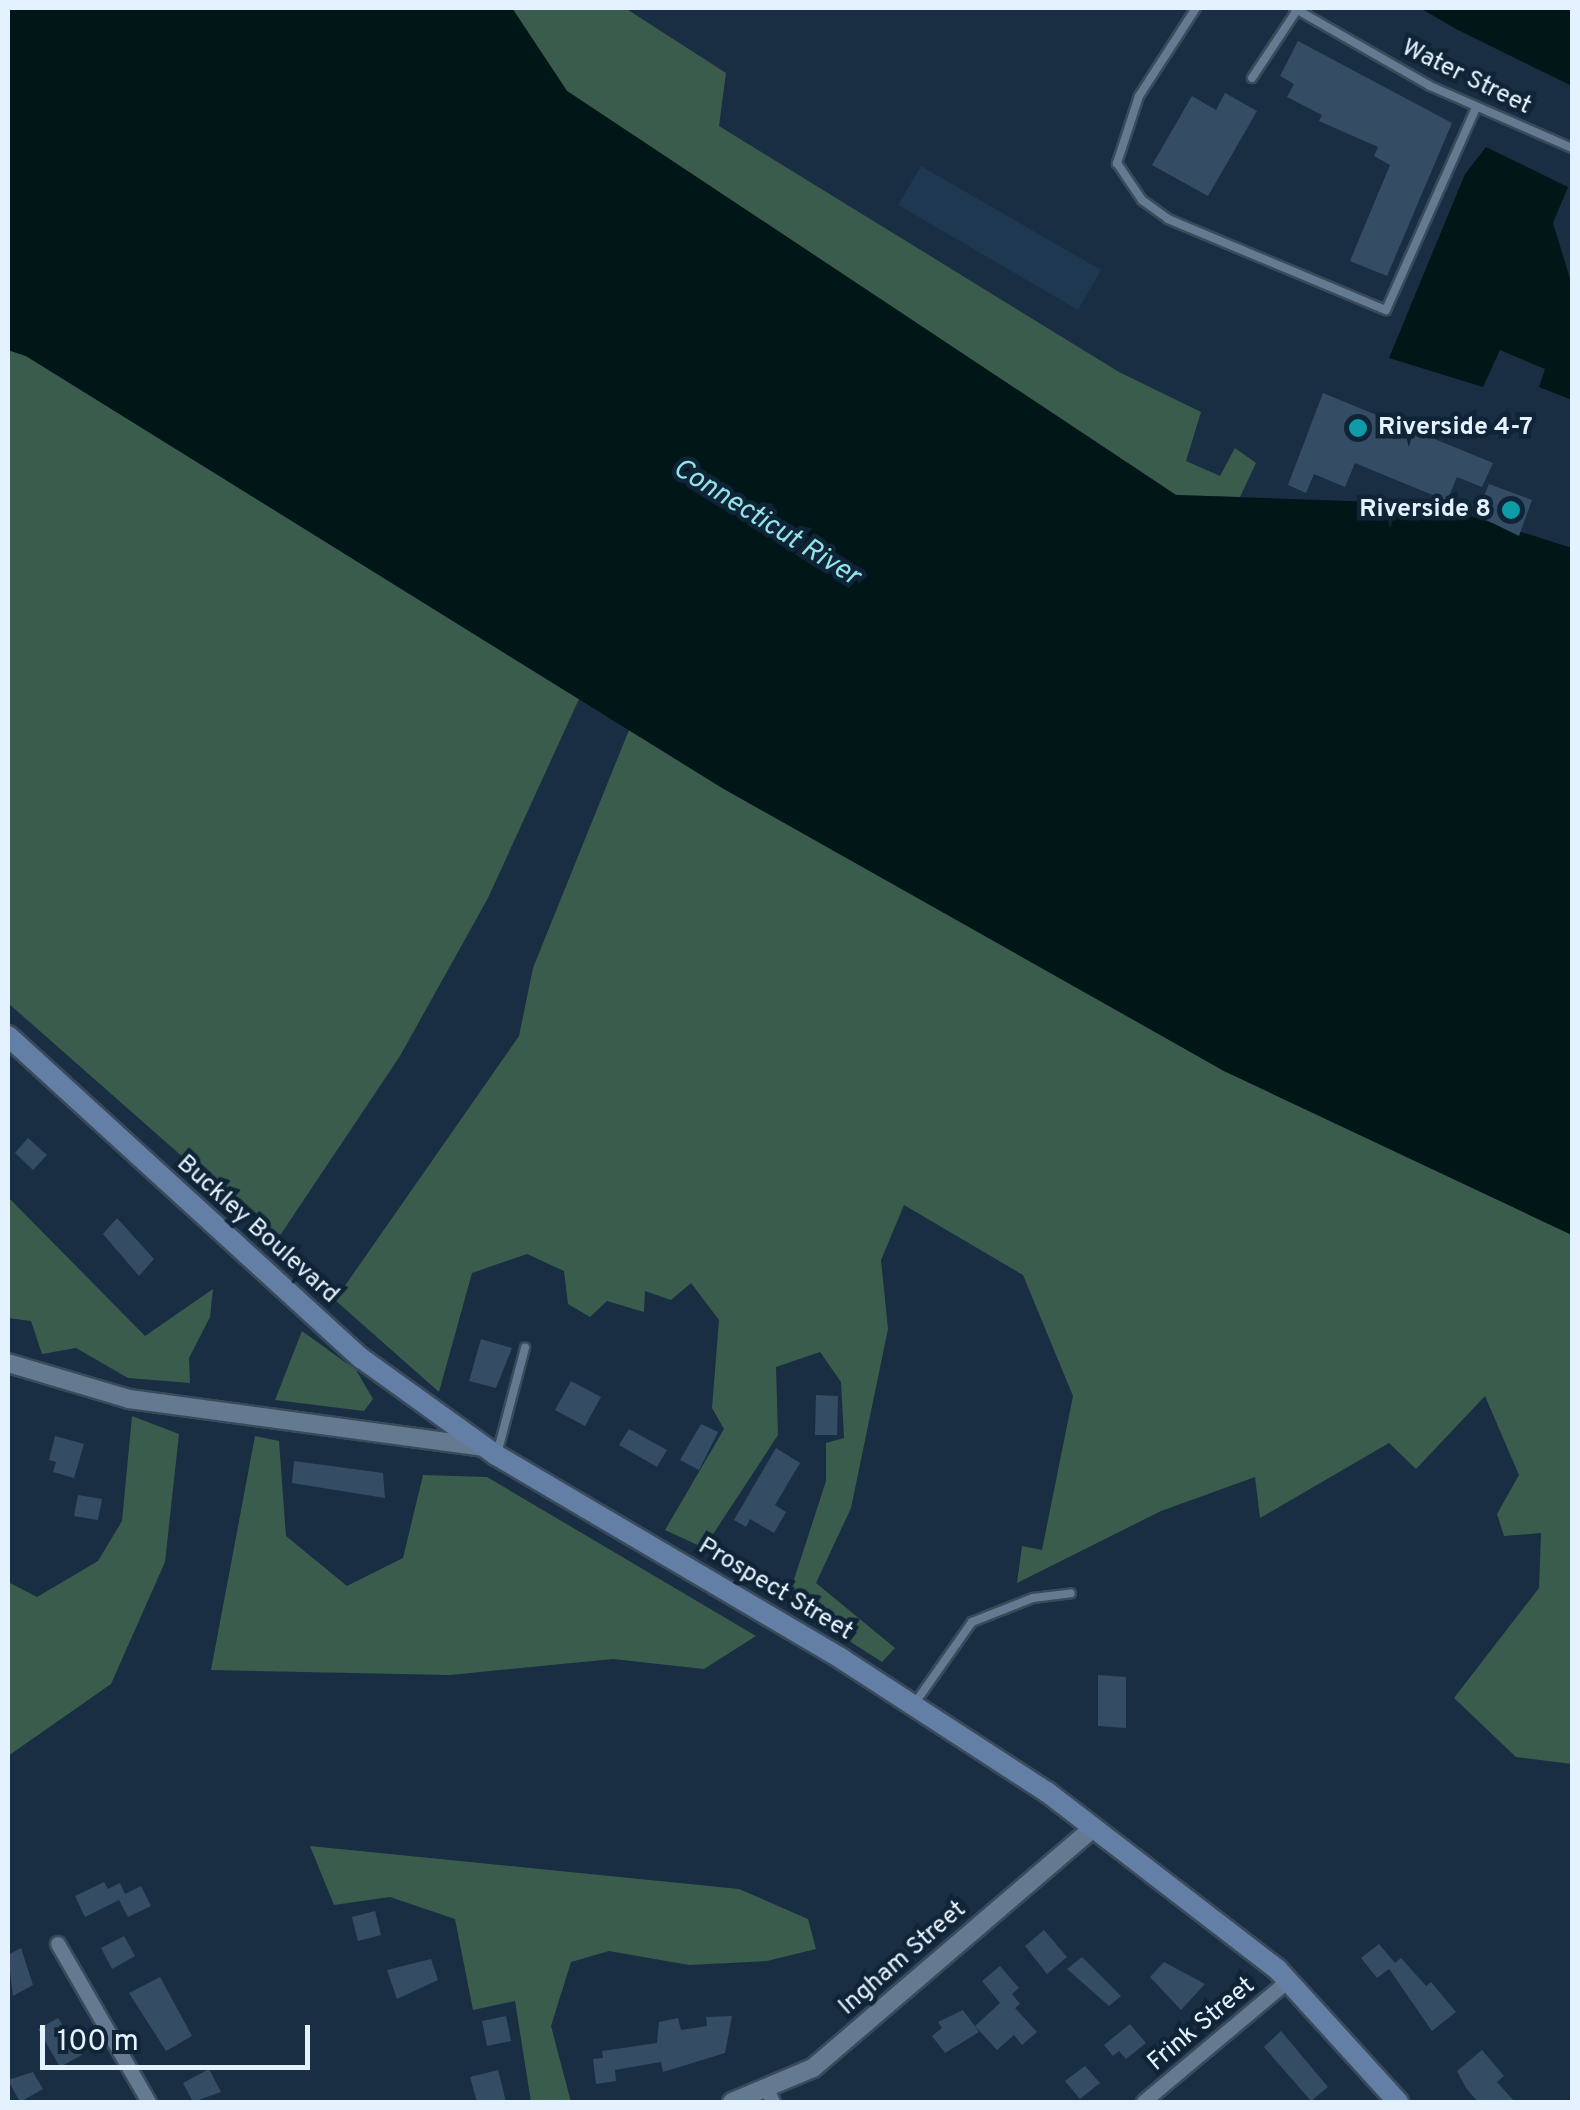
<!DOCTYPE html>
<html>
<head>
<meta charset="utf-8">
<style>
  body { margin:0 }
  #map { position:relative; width:1580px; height:2110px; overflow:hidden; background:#192e42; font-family:Overpass,sans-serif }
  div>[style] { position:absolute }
  .built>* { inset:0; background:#1d3850 }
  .forest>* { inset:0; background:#3a5c4c }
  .water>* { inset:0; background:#011617 }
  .building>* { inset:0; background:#354d64 }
  .roads { filter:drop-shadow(2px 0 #394b5b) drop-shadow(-2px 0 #394b5b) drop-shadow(0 2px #394b5b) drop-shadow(0 -2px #394b5b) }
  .service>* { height:8px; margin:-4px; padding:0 4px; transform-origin:4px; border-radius:4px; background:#637a91 }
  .minor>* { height:14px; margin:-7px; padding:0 7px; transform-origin:7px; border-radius:7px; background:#637a91 }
  .tertiary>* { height:18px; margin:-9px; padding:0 9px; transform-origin:9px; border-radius:9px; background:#637a91 }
  .secondary>* { height:20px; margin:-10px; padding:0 10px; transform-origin:10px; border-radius:10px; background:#647fa5 }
  .dots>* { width:28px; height:28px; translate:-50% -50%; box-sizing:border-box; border:5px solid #102437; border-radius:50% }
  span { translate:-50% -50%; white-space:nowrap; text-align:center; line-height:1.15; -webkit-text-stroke:9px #102437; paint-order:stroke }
  .street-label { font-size:25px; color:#e4f1fe }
  .poi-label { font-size:25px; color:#e4f1fe; font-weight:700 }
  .left { translate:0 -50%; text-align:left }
  .right { translate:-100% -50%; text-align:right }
  .water-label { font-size:28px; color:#94e4e7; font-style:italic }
  .frame { position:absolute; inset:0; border:10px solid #e4f1fe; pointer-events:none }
  .scale { position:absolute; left:40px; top:2025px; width:270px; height:45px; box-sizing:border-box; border:5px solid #e4f1fe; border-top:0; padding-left:12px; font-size:30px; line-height:35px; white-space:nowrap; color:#e4f1fe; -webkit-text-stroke:8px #102437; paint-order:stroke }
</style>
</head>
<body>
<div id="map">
  <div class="built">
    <div style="clip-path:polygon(921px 166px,1101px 270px,1078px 310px,898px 205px)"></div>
  </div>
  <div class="forest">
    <div style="clip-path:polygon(512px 8px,625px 8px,726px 73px,719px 126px,1119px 372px,1201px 412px,1186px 461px,1220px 476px,1235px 448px,1256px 463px,1240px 497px,1176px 495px,567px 91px)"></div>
    <div style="clip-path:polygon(8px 350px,26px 356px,579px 699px,488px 898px,400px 1056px,277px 1240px,8px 1003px)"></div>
    <div style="clip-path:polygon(629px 730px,1224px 1071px,1572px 1235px,1572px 1764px,1516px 1757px,1454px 1698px,1539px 1588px,1541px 1533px,1504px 1536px,1497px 1514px,1519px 1475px,1485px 1396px,1416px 1469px,1389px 1443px,1260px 1518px,1255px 1477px,1161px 1511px,1017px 1583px,1022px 1546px,1042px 1550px,1073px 1396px,1023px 1275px,904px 1205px,881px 1260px,888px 1329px,851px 1508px,816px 1583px,895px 1648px,882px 1662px,787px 1601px,826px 1481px,826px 1443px,844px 1438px,841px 1382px,820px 1352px,776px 1367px,778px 1435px,704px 1548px,665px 1530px,724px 1429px,712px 1408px,719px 1320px,691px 1283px,671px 1300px,645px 1291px,644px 1312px,607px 1301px,590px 1317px,568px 1304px,564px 1271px,527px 1254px,472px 1273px,439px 1392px,335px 1300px,519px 1036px,533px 968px)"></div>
    <div style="clip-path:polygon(8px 1197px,145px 1336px,213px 1289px,210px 1317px,189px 1358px,190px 1383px,128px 1378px,76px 1348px,42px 1354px,31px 1321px,8px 1318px)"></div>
    <div style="clip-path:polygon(302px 1331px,356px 1370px,373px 1399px,364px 1411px,275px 1400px)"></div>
    <div style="clip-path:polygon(132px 1416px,179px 1434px,165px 1562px,111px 1684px,8px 1756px,8px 1582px,37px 1597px,98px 1561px,122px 1521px)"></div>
    <div style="clip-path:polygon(255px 1436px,279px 1441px,286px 1536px,347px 1586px,403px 1558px,423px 1475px,487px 1477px,756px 1636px,704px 1669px,613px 1659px,450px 1675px,211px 1670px)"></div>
    <div style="clip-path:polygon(310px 1846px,739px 1889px,808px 1919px,816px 1949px,767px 1961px,689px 1965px,609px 1951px,571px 1962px,551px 2026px,571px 2102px,531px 2102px,515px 2001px,473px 2010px,455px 1919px,390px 1897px,334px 1905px)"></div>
  </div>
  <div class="water">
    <div style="clip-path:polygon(8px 8px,512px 8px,567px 91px,1176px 495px,1433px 504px,1572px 548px,1572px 1235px,1224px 1071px,722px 788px,26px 356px,8px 350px)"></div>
    <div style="clip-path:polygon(1420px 8px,1572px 8px,1572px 86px,1456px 29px)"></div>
    <div style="clip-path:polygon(1486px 147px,1568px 187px,1553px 223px,1572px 285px,1572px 400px,1539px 387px,1545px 369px,1500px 350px,1483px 387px,1389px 358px,1465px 174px)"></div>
  </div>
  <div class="building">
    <div style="clip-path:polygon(1298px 41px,1452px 123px,1387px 276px,1350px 261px,1390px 165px,1374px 156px,1378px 147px,1319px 121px,1322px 115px,1287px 97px,1294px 84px,1280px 76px)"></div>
    <div style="clip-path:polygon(1225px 93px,1257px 111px,1208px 196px,1152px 165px,1192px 96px,1216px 110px)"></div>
    <div style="clip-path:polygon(1323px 393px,1493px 463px,1482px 487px,1457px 477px,1447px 501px,1355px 463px,1345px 487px,1314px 474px,1306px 493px,1288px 485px)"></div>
    <div style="clip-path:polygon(1489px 484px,1532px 500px,1519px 536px,1476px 515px)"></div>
    <div style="clip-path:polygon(28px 1138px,47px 1155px,33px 1170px,15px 1153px)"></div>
    <div style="clip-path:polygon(117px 1218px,154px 1259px,139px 1276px,103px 1234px)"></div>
    <div style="clip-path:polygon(481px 1339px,512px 1348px,496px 1388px,469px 1381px)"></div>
    <div style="clip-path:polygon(571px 1381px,601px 1397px,585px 1426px,555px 1410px)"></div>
    <div style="clip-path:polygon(816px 1395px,838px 1396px,837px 1435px,815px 1435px)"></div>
    <div style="clip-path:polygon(701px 1424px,718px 1432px,699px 1470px,680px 1460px)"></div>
    <div style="clip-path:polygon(629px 1429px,667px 1450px,657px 1467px,619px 1445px)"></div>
    <div style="clip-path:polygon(55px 1436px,84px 1444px,74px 1478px,53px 1472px,56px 1462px,49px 1460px)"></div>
    <div style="clip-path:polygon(776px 1448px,800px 1463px,775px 1505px,786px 1512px,774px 1533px,750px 1519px,746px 1527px,734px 1520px)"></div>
    <div style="clip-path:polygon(294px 1461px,383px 1473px,385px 1498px,292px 1483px)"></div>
    <div style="clip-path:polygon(78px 1495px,102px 1499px,98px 1520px,74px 1516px)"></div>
    <div style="clip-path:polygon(1098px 1675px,1126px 1677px,1126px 1728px,1098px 1726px)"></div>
    <div style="clip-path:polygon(104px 1882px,108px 1889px,120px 1883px,125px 1894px,141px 1886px,151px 1906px,128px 1917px,119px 1900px,85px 1917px,75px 1896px)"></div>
    <div style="clip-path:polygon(375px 1911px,381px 1935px,358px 1941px,352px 1917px)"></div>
    <div style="clip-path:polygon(1044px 1930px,1067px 1957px,1047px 1974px,1025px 1946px)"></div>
    <div style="clip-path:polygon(124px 1936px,135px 1956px,112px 1969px,101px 1948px)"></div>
    <div style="clip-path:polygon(1379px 1944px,1395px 1963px,1401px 1958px,1426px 1986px,1431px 1982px,1456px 2012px,1432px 2031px,1389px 1969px,1377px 1978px,1361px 1958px)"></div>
    <div style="clip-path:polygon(21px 1948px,33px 1985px,13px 1996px,8px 1955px)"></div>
    <div style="clip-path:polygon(1082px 1957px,1121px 1996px,1109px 2006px,1067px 1969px)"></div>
    <div style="clip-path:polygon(431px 1959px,438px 1980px,397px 1999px,387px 1970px)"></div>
    <div style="clip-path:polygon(1164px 1962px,1205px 1984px,1181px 2010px,1150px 1977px)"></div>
    <div style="clip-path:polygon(1000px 1966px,1019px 1988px,1012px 1994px,1020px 2004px,1015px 2008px,1037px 2032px,1022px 2045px,1014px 2035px,997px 2050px,975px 2026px,1000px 2003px,982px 1981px)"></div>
    <div style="clip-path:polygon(160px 1977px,192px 2036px,166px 2051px,129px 1993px)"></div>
    <div style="clip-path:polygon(963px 2010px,979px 2032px,945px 2053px,932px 2036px,942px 2028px,938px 2022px)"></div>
    <div style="clip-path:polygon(506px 2016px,511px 2041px,487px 2046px,482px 2021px)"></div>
    <div style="clip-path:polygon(732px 2016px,725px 2053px,663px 2072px,661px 2062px,615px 2070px,616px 2081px,596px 2084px,593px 2059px,603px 2058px,602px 2051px,657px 2043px,659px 2022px,678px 2018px,681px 2030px,707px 2026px,706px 2017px)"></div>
    <div style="clip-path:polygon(58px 2018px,82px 2055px,60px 2067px,38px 2029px)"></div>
    <div style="clip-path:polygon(1130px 2024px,1146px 2043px,1126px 2059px,1119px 2051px,1113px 2056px,1104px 2045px)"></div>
    <div style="clip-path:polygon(1281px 2031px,1328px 2087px,1311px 2101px,1264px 2047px)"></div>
    <div style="clip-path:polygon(1482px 2050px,1504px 2076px,1497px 2082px,1515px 2102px,1478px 2102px,1466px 2088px,1457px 2071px)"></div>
    <div style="clip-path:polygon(1085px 2066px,1100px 2083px,1080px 2099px,1065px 2081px)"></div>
    <div style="clip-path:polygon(209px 2069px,221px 2092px,193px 2102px,183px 2083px)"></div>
    <div style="clip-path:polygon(498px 2070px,506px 2102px,477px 2102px,470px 2077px)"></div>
    <div style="clip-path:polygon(33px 2072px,43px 2089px,20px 2102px,8px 2080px)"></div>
  </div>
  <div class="roads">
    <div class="service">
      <div style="left:1196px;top:8px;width:105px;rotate:122.9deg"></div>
      <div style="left:1139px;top:96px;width:71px;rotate:108.2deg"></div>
      <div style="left:1117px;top:163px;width:45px;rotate:56deg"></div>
      <div style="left:1142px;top:200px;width:32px;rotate:36deg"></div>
      <div style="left:1168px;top:219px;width:236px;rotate:22.7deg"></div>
      <div style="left:1386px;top:310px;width:221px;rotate:-66deg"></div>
      <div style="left:1294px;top:8px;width:157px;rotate:29.8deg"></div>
      <div style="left:1430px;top:86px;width:155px;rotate:23.6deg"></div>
      <div style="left:1252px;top:78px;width:82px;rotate:-56.5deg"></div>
      <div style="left:498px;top:1450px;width:106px;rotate:-75.2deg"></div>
      <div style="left:915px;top:1703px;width:99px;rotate:-54.9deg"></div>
      <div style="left:972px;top:1622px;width:66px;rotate:-21.5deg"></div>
      <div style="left:1033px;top:1598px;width:38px;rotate:-7deg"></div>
    </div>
    <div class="minor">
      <div style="left:58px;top:1944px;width:182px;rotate:60.1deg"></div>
      <div style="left:768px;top:2091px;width:12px;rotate:66deg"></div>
      <div style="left:1144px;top:2102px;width:188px;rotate:-40deg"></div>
    </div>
    <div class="tertiary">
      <div style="left:8px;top:1363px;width:126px;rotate:16.6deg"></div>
      <div style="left:129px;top:1399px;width:357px;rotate:7.7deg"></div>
      <div style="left:732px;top:2102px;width:88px;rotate:-22.8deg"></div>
      <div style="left:813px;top:2068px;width:367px;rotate:-40.6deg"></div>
    </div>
    <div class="secondary">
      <div style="left:8px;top:1036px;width:478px;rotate:42.4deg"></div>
      <div style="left:361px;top:1358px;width:166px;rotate:35.7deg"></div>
      <div style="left:496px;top:1455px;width:402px;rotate:30.5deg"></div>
      <div style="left:842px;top:1659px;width:244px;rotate:33deg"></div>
      <div style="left:1047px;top:1792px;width:290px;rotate:37.6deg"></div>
      <div style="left:1277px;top:1969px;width:180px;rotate:47.7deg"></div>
    </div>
  </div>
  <div class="dots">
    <div style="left:1358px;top:428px;background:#0f9aa8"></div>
    <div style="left:1511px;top:510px;background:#0f9aa8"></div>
  </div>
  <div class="street-label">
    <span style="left:1466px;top:78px;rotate:26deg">Water Street</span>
    <span style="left:257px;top:1230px;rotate:42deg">Buckley Boulevard</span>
    <span style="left:775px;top:1590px;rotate:31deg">Prospect Street</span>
    <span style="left:903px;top:1959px;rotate:-41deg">Ingham Street</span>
    <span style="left:1202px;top:2025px;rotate:-40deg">Frink Street</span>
  </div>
  <div class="poi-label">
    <span class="left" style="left:1378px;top:428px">Riverside 4-7</span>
    <span class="right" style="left:1491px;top:510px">Riverside 8</span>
  </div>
  <div class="water-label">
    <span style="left:766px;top:523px;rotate:32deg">Connecticut River</span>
  </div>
  <div class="frame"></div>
  <div class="scale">100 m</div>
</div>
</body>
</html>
